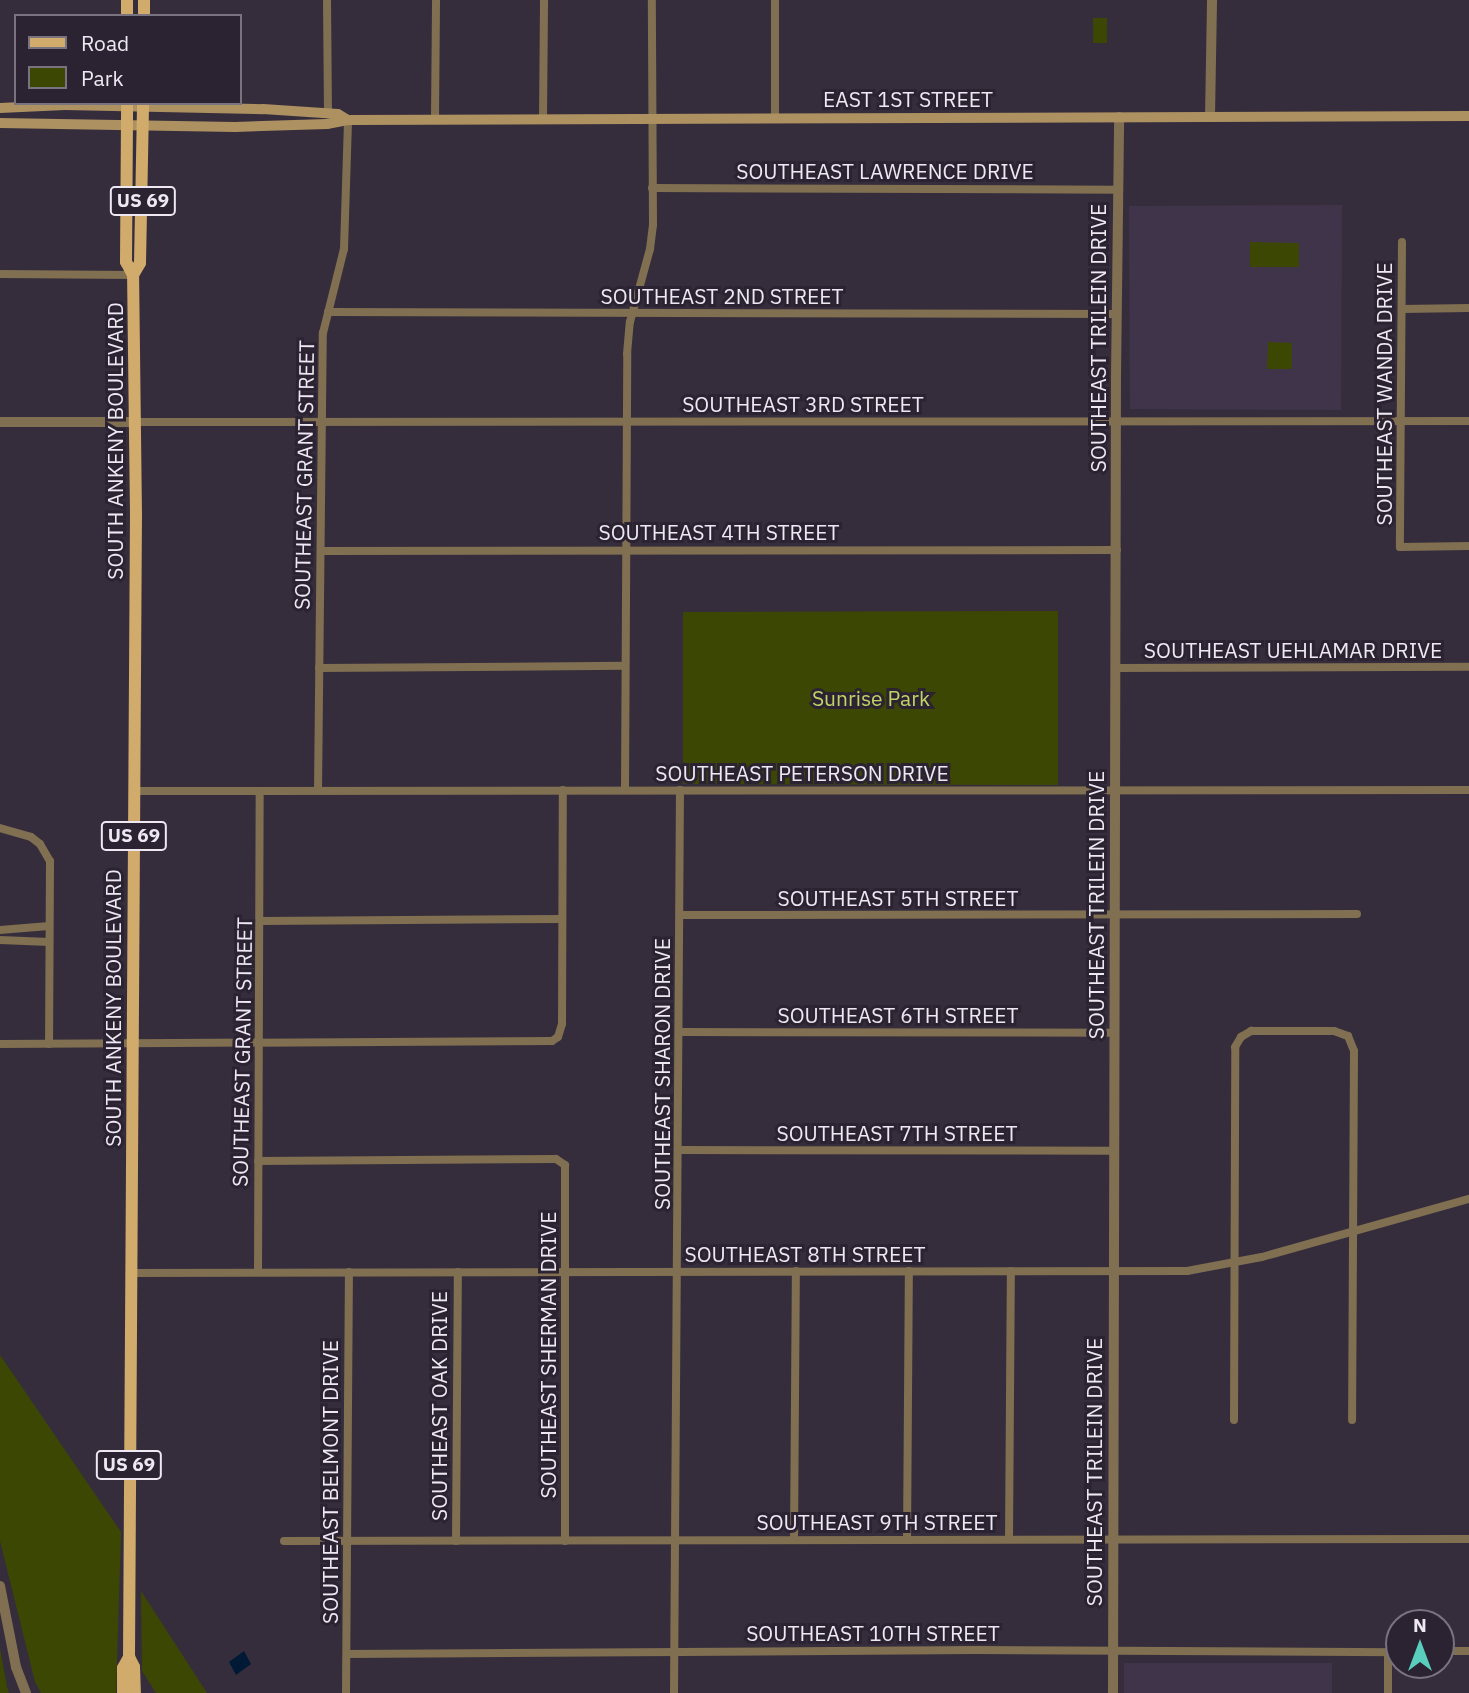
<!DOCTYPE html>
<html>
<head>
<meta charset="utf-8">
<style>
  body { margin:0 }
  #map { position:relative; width:1469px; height:1693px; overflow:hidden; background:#352d3c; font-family:"IBM Plex Sans",sans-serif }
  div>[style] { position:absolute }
  .built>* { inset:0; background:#40344a }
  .green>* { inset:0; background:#3d4704 }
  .water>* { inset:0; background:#001a35 }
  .minor>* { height:8px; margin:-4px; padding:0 4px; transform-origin:4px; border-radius:4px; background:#806f51 }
  .tertiary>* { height:10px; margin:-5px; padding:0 5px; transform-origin:5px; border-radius:5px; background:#806f51 }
  .secondary>* { height:10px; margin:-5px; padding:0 5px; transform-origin:5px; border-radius:5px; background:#ad9161 }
  .primary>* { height:12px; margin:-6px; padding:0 6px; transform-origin:6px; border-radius:6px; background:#d0ab6c }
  span { translate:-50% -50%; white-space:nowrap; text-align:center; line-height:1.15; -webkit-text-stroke:6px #2b2332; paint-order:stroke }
  .shield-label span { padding:2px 5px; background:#2b2332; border:2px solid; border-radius:5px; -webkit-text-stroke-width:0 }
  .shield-label { font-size:19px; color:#eee8f3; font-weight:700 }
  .street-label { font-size:21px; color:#eee8f3 }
  .park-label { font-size:21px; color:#bfd366 }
  .legend { position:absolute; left:14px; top:14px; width:228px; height:91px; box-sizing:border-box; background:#2b2332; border:2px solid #79727f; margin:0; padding:9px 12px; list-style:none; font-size:21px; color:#eee8f3 }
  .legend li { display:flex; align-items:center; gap:14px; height:35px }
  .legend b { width:35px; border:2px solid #79727f }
  .north { position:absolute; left:1385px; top:1609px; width:70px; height:70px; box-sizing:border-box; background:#2b2332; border:2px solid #79727f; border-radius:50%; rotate:0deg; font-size:19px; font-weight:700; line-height:28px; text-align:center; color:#eee8f3 }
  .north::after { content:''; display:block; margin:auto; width:24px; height:32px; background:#59cebf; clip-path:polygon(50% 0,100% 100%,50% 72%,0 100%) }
</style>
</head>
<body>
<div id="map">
  <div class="built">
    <div style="clip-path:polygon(1342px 205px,1341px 410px,1130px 409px,1129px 206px)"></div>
    <div style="clip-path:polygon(1124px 1663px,1332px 1663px,1332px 1693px,1124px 1693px)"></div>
  </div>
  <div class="green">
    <div style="clip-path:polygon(1093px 18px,1107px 18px,1107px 43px,1093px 43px)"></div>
    <div style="clip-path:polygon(1250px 242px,1299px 243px,1299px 267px,1250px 267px)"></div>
    <div style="clip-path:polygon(1268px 342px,1292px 343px,1292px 369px,1267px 369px)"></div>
    <div style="clip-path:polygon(1058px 611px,1058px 785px,683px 784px,683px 612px)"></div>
    <div style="clip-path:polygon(0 1355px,121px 1532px,116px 1693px,41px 1693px,35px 1682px,0 1541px)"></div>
    <div style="clip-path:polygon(141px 1591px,207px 1693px,156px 1693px,142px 1671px)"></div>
    <div style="clip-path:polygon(0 1648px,7px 1687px,9px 1693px,0 1693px)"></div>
  </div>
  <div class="water">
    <div style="clip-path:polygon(244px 1651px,251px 1664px,236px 1675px,229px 1662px)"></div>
  </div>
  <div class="minor">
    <div style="left:327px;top:0;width:113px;rotate:89.5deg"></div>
    <div style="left:775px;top:0;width:118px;rotate:90deg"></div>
    <div style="left:435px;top:119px;width:119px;rotate:-89.5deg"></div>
    <div style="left:543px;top:119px;width:119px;rotate:-89.5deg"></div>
    <div style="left:652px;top:188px;width:466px;rotate:0.2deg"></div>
    <div style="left:1402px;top:242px;width:305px;rotate:90.4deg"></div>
    <div style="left:1400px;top:547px;width:69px;rotate:-0.8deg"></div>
    <div style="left:0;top:274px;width:133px;rotate:0.4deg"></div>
    <div style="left:1402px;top:309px;width:67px;rotate:-0.9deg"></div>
    <div style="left:328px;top:312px;width:789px;rotate:0.15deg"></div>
    <div style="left:136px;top:422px;width:1333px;rotate:-0.04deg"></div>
    <div style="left:321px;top:551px;width:796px;rotate:-0.07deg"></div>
    <div style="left:319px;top:668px;width:306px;rotate:-0.4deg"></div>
    <div style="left:1116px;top:668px;width:353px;rotate:-0.2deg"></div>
    <div style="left:625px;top:790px;width:436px;rotate:-89.7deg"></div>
    <div style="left:627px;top:354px;width:32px;rotate:-85deg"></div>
    <div style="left:630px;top:322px;width:76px;rotate:-74.7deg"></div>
    <div style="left:650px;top:249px;width:24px;rotate:-83deg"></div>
    <div style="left:653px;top:225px;width:225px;rotate:-90.3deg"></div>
    <div style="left:134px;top:791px;width:1335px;rotate:-0.04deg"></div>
    <div style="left:318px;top:791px;width:458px;rotate:-89.4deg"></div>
    <div style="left:323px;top:333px;width:87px;rotate:-76deg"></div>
    <div style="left:344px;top:249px;width:129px;rotate:-88.2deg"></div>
    <div style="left:0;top:828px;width:32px;rotate:16deg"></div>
    <div style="left:31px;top:837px;width:11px;rotate:38deg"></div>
    <div style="left:40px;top:844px;width:20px;rotate:60deg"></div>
    <div style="left:50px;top:861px;width:183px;rotate:90.3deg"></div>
    <div style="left:680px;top:915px;width:677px;rotate:-0.08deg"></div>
    <div style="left:261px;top:921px;width:301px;rotate:-0.4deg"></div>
    <div style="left:0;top:930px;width:49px;rotate:-4.7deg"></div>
    <div style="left:0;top:940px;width:49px;rotate:2.3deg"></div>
    <div style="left:680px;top:1032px;width:435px;rotate:0.1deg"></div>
    <div style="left:0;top:1044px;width:552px;rotate:-0.31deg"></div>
    <div style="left:552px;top:1041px;width:7px;rotate:-34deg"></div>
    <div style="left:558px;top:1037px;width:14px;rotate:-73deg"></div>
    <div style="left:562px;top:1024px;width:234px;rotate:-89.8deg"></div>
    <div style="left:679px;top:1150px;width:436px;rotate:0.1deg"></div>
    <div style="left:258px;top:1161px;width:298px;rotate:-0.4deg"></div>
    <div style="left:556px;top:1159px;width:11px;rotate:34deg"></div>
    <div style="left:565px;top:1165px;width:376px;rotate:90deg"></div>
    <div style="left:258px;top:1272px;width:481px;rotate:-89.8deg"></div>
    <div style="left:131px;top:1273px;width:1056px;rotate:-0.11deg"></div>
    <div style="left:1187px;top:1271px;width:76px;rotate:-10.6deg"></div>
    <div style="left:1262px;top:1257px;width:215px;rotate:-15.7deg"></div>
    <div style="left:1234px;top:1420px;width:373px;rotate:-89.8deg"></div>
    <div style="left:1235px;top:1047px;width:12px;rotate:-59deg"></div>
    <div style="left:1241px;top:1037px;width:12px;rotate:-31deg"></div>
    <div style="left:1251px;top:1031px;width:83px"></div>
    <div style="left:1334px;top:1031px;width:15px;rotate:20deg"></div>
    <div style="left:1348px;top:1036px;width:16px;rotate:68deg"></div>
    <div style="left:1354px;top:1051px;width:369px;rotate:90.3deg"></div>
    <div style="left:1009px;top:1539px;width:268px;rotate:-89.6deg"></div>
    <div style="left:794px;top:1540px;width:269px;rotate:-89.6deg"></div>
    <div style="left:907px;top:1540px;width:269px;rotate:-89.6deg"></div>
    <div style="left:284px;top:1541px;width:1185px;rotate:-0.1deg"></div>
    <div style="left:456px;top:1541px;width:269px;rotate:-89.6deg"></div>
    <div style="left:1441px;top:1651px;width:28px"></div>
    <div style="left:347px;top:1654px;width:629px;rotate:-0.36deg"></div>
    <div style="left:976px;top:1650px;width:423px;rotate:0.3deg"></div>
    <div style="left:346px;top:1693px;width:421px;rotate:-89.6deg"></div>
    <div style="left:674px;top:1693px;width:903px;rotate:-89.62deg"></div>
    <div style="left:1388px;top:1693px;width:41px;rotate:-90deg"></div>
  </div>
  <div class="tertiary">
    <div style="left:1210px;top:117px;width:117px;rotate:-89deg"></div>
    <div style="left:0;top:422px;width:136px"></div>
    <div style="left:0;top:1586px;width:83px;rotate:78.8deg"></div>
    <div style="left:16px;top:1667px;width:28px;rotate:69deg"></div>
    <div style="left:1113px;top:1693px;width:1317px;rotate:-89.87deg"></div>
    <div style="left:1116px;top:376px;width:259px;rotate:-89.3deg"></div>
  </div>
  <div class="secondary">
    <div style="left:0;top:108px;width:65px;rotate:-2.6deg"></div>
    <div style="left:65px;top:105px;width:198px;rotate:1.2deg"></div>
    <div style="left:263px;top:109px;width:75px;rotate:3.8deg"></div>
    <div style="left:338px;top:114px;width:12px;rotate:31deg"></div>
    <div style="left:0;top:123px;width:235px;rotate:1deg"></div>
    <div style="left:235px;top:127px;width:92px;rotate:-1.9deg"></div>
    <div style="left:327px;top:124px;width:21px;rotate:-11deg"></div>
    <div style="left:348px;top:120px;width:1121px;rotate:-0.2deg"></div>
  </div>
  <div class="primary">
    <div style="left:144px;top:0;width:16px;rotate:90deg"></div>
    <div style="left:127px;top:16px;width:16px;rotate:-90deg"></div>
    <div style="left:133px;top:275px;width:14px;rotate:-60deg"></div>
    <div style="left:140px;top:263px;width:160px;rotate:-88.9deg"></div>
    <div style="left:129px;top:1657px;width:11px;rotate:63deg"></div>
    <div style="left:134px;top:1667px;width:26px;rotate:88deg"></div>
    <div style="left:123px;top:1693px;width:25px;rotate:-90deg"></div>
    <div style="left:123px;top:1668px;width:13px;rotate:-61deg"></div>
    <div style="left:129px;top:1657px;width:1142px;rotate:-89.65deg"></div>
    <div style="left:136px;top:515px;width:240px;rotate:-90.7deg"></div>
    <div style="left:133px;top:275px;width:15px;rotate:-118deg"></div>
    <div style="left:126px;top:262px;width:159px;rotate:-89.6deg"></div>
  </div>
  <div class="shield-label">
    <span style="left:143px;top:201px">US 69</span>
    <span style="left:134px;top:836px">US 69</span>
    <span style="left:129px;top:1465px">US 69</span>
  </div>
  <div class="street-label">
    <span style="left:908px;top:99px">EAST 1ST STREET</span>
    <span style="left:885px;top:171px">SOUTHEAST LAWRENCE DRIVE</span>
    <span style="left:722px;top:296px">SOUTHEAST 2ND STREET</span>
    <span style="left:1098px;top:338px;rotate:-90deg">SOUTHEAST TRILEIN DRIVE</span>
    <span style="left:1384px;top:394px;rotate:-90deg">SOUTHEAST WANDA DRIVE</span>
    <span style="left:803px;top:404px">SOUTHEAST 3RD STREET</span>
    <span style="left:115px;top:441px;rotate:-90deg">SOUTH ANKENY BOULEVARD</span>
    <span style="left:304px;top:475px;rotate:-89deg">SOUTHEAST GRANT STREET</span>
    <span style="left:719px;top:532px">SOUTHEAST 4TH STREET</span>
    <span style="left:1293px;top:650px">SOUTHEAST UEHLAMAR DRIVE</span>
    <span style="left:802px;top:773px">SOUTHEAST PETERSON DRIVE</span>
    <span style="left:898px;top:898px">SOUTHEAST 5TH STREET</span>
    <span style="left:1096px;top:905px;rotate:-90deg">SOUTHEAST TRILEIN DRIVE</span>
    <span style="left:113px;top:1008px;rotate:-90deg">SOUTH ANKENY BOULEVARD</span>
    <span style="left:898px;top:1015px">SOUTHEAST 6TH STREET</span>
    <span style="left:242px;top:1052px;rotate:-89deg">SOUTHEAST GRANT STREET</span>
    <span style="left:662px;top:1074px;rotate:-90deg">SOUTHEAST SHARON DRIVE</span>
    <span style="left:897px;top:1133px">SOUTHEAST 7TH STREET</span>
    <span style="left:805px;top:1254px">SOUTHEAST 8TH STREET</span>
    <span style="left:548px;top:1355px;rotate:-90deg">SOUTHEAST SHERMAN DRIVE</span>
    <span style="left:439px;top:1406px;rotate:-90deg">SOUTHEAST OAK DRIVE</span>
    <span style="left:1094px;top:1472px;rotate:-90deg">SOUTHEAST TRILEIN DRIVE</span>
    <span style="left:330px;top:1482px;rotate:-90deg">SOUTHEAST BELMONT DRIVE</span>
    <span style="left:877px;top:1522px">SOUTHEAST 9TH STREET</span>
    <span style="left:873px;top:1633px">SOUTHEAST 10TH STREET</span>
  </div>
  <div class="park-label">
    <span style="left:871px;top:698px">Sunrise Park</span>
  </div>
  <ul class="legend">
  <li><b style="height:9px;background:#d0ab6c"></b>Road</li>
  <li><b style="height:19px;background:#3d4704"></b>Park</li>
  </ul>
  <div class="north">N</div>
</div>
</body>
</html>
